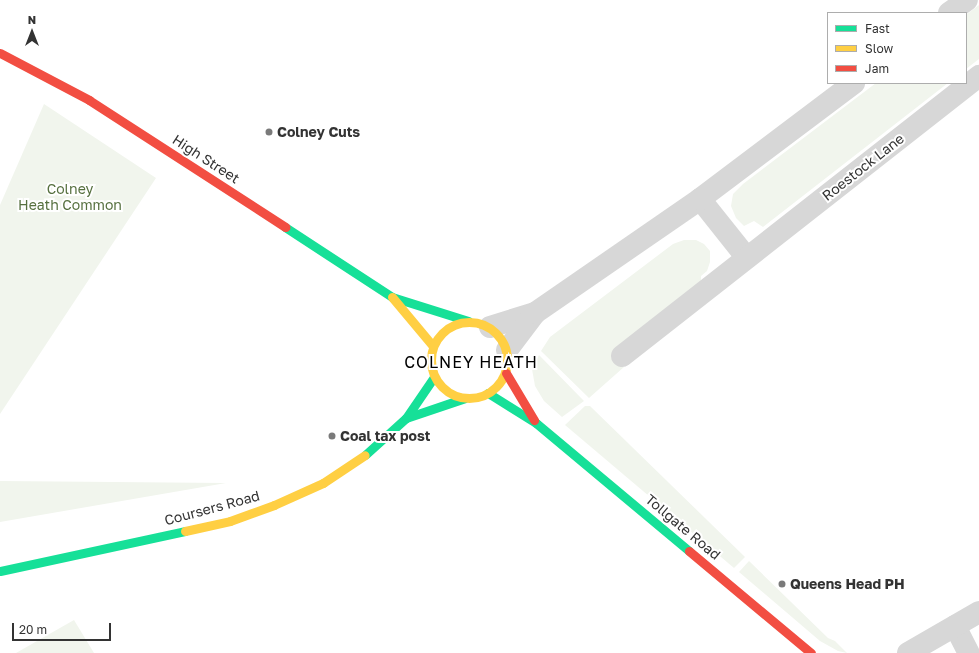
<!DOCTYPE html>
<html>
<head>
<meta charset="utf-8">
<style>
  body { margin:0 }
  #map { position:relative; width:979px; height:653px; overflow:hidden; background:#fff; font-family:"Golos Text",sans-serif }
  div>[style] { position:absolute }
  .green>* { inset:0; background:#f1f5ed }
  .street>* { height:22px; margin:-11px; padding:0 11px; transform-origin:11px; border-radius:11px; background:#d7d7d7 }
  .fast>* { height:9px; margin:-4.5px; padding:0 4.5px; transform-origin:4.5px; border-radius:4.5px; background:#16e098 }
  .slow>* { height:9px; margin:-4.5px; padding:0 4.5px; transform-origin:4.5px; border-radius:4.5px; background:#ffcf43 }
  .slow>.ring { margin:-4.5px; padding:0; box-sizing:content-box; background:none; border:9px solid #ffcf43; border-radius:50% }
  .jam>* { height:9px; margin:-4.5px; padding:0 4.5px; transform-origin:4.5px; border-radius:4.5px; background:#f24e42 }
  .dots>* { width:11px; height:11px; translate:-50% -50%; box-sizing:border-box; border:2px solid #fff; border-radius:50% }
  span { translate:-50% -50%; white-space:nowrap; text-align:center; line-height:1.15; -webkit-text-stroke:4px #fff; paint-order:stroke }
  .poi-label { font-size:14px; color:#333; font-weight:700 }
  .left { translate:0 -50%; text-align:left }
  .street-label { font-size:14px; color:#333 }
  .park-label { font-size:14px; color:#56703f }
  .quarter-label { font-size:16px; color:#000; letter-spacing:1px }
  .legend { position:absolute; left:827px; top:12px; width:140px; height:72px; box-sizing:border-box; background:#fff; border:1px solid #adadad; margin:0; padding:5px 7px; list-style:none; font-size:12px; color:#333 }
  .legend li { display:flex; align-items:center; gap:8px; height:20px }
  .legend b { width:20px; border:1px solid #adadad }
  .north { position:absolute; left:12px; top:12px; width:40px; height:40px; -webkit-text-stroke:3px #fff; paint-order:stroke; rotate:0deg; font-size:11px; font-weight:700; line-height:16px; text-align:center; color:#333 }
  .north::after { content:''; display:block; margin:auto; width:14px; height:18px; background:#333; clip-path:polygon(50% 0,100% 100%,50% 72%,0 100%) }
  .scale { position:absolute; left:12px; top:623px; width:99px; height:18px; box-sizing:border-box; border:2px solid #333; border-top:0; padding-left:5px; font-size:12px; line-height:14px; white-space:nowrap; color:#333; -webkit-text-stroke:3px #fff; paint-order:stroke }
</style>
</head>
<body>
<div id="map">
  <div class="green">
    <div style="clip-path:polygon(979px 5px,979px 59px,966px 69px,966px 15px)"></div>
    <div style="clip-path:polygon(876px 83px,948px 83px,763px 227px,754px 221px,744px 226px,736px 218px,731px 206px,733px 194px,743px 184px)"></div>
    <div style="clip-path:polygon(44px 104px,156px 178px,0 414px,0 205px)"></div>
    <div style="clip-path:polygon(684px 240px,696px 240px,704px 244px,710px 251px,710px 262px,707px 271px,701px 276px,701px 282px,613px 351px,624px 367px,589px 398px,541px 351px,550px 337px,673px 244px)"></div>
    <div style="clip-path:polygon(539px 355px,584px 401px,562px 417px,544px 401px,535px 386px,532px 369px)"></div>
    <div style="clip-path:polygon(585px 406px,590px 406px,745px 557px,734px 568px,565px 425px)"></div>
    <div style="clip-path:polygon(0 481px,226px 483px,0 522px)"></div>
    <div style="clip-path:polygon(749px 561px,828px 638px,835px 641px,847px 653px,838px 651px,820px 641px,739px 572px)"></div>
    <div style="clip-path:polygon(74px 620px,94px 653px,16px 653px)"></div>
  </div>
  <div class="street">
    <div style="left:949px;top:13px;width:22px;rotate:-36deg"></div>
    <div style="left:700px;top:199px;width:75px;rotate:51.5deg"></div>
    <div style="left:490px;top:327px;width:47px;rotate:-17.3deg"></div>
    <div style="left:507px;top:350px;width:46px;rotate:-52.9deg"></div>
    <div style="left:535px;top:313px;width:201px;rotate:-34.6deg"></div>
    <div style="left:700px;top:199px;width:193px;rotate:-37deg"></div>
    <div style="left:622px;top:356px;width:454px;rotate:-38.1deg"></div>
    <div style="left:955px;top:626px;width:30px;rotate:63deg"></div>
    <div style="left:908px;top:653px;width:82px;rotate:-30deg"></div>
  </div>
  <div class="fast">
    <div style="left:285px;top:227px;width:128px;rotate:33.2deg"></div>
    <div style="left:392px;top:297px;width:80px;rotate:17.5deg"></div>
    <div style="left:488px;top:393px;width:57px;rotate:32deg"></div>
    <div style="left:536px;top:423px;width:199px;rotate:39.9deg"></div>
    <div style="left:406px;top:418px;width:62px;rotate:-18.7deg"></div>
    <div style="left:365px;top:455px;width:55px;rotate:-42.1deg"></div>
    <div style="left:406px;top:418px;width:50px;rotate:-55.7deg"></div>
    <div style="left:0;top:571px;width:189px;rotate:-12.2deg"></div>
  </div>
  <div class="slow">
    <div style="left:392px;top:297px;width:64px;rotate:50.1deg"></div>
    <div class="ring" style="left:431px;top:322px;width:67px;height:67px"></div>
    <div style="left:185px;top:531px;width:46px;rotate:-12.5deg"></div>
    <div style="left:230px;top:521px;width:47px;rotate:-20deg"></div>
    <div style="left:274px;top:505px;width:54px;rotate:-24.2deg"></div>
    <div style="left:323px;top:483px;width:50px;rotate:-33.7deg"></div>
  </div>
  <div class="jam">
    <div style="left:0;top:53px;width:101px;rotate:27.8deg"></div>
    <div style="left:89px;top:100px;width:234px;rotate:32.9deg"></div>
    <div style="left:506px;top:373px;width:55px;rotate:59.2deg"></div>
    <div style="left:689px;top:551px;width:159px;rotate:39.9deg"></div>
  </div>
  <div class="dots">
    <div style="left:269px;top:132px;background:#7a7a7a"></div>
    <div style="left:332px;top:436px;background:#7a7a7a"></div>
    <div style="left:782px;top:584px;background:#7a7a7a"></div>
  </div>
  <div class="poi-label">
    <span class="left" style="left:277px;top:132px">Colney Cuts</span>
    <span class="left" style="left:340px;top:436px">Coal tax post</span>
    <span class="left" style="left:790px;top:584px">Queens Head PH</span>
  </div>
  <div class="street-label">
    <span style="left:206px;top:159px;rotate:33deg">High Street</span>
    <span style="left:863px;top:167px;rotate:-38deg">Roestock Lane</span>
    <span style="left:212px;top:508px;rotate:-15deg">Coursers Road</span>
    <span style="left:683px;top:527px;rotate:40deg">Tollgate Road</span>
  </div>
  <div class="park-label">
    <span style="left:70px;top:197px">Colney<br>Heath Common</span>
  </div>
  <div class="quarter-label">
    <span style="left:471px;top:362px">COLNEY HEATH</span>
  </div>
  <ul class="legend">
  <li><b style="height:5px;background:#16e098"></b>Fast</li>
  <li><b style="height:5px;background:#ffcf43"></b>Slow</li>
  <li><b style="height:5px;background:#f24e42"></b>Jam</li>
  </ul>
  <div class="north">N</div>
  <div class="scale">20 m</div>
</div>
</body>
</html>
